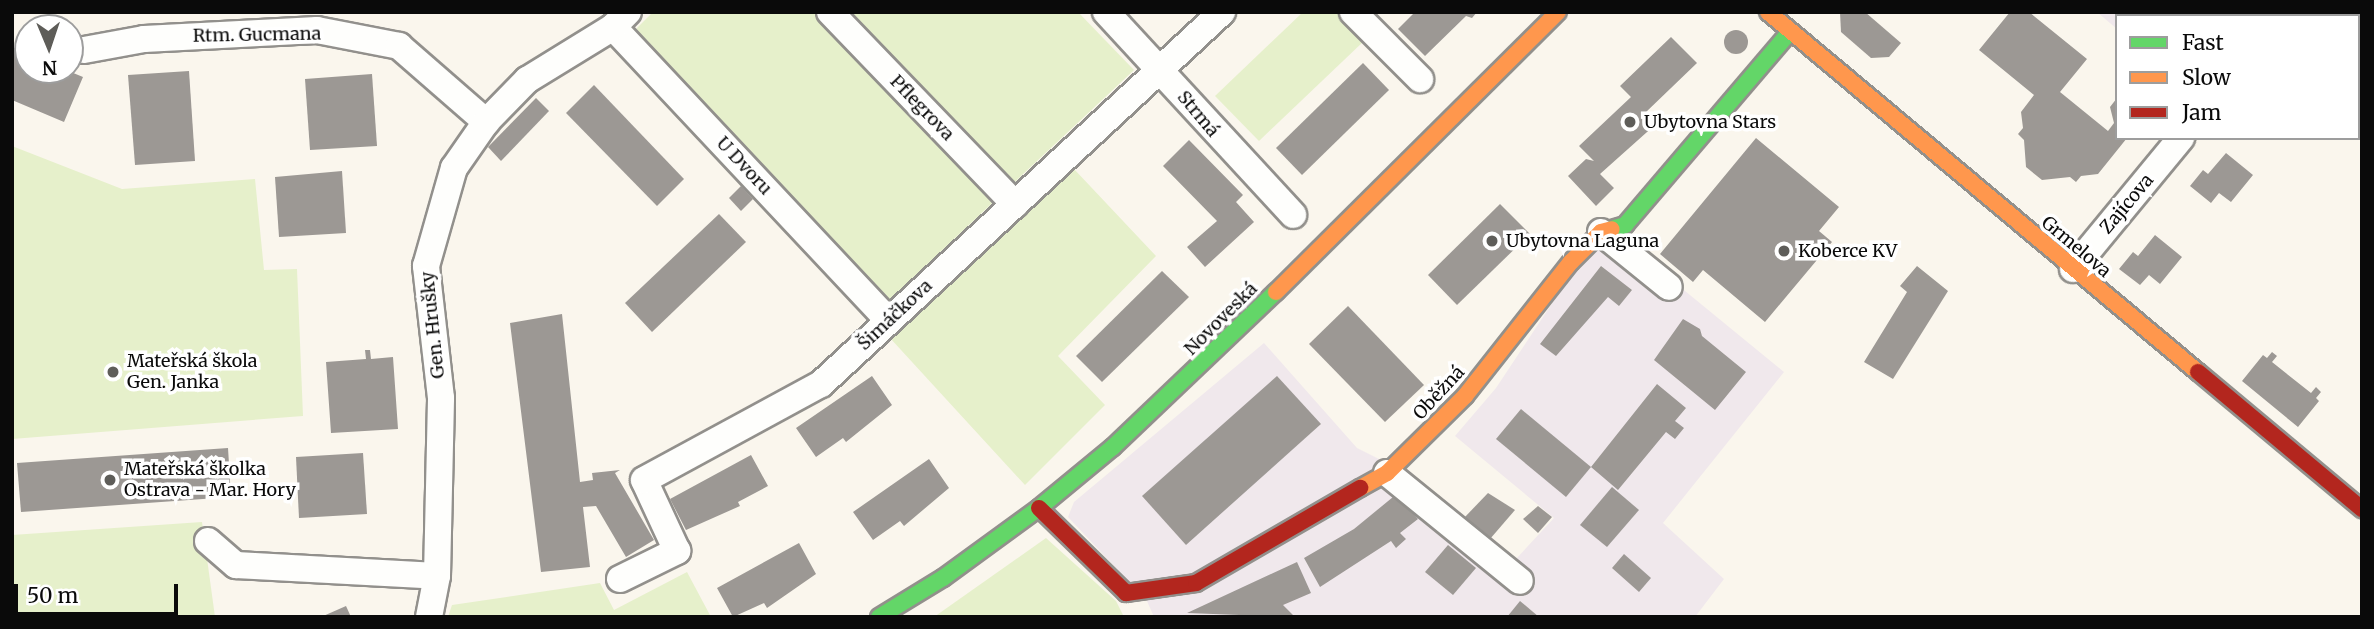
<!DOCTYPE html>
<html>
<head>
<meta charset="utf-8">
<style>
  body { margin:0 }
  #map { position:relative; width:2374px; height:629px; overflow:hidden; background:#faf6ed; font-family:Merriweather,serif }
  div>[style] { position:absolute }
  .industrial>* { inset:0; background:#f0e8ec }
  .green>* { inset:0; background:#e6f0cb }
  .building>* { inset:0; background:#9c9894 }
  .round { border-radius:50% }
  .roads { filter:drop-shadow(2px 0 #92908c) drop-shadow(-2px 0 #92908c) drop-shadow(0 2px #92908c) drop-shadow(0 -2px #92908c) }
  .street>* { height:26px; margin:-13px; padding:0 13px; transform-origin:13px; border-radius:13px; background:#fefefc }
  .fast>* { height:16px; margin:-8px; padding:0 8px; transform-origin:8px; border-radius:8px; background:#63d668 }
  .slow>* { height:16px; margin:-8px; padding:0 8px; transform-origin:8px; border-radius:8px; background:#ff974d }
  .jam>* { height:16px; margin:-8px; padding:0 8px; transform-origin:8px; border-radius:8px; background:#b3261e }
  .dots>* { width:19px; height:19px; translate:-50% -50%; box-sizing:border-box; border:4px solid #fff; border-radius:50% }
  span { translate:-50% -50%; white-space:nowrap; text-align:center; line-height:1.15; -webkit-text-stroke:7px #fff; paint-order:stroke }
  .street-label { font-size:18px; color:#0a0a0a }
  .poi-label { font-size:18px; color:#0a0a0a }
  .left { translate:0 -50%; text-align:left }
  .frame { position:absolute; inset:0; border:14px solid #0a0a0a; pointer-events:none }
  .legend { position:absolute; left:2115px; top:14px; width:245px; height:126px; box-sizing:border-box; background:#fff; border:2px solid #9d9d9d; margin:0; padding:9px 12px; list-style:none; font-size:21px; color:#0a0a0a }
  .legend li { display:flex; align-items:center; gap:14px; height:35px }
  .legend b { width:35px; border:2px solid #9d9d9d }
  .north { position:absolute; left:14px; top:14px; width:70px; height:70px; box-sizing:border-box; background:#fff; border:2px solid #9d9d9d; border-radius:50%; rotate:178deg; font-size:19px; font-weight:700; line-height:28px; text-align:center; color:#0a0a0a }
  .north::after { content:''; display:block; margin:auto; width:24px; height:32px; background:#5e5d59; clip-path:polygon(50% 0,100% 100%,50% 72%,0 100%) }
  .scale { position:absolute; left:14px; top:584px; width:164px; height:32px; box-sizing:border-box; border:4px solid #0a0a0a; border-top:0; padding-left:9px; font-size:21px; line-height:24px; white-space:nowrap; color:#0a0a0a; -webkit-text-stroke:5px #fff; paint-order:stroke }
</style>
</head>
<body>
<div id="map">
  <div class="industrial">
    <div style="clip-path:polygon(2097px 12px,2162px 12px,2117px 16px,2117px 29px)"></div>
    <div style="clip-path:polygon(1624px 241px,1784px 372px,1663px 523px,1724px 579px,1695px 617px,1154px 617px,1147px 601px,1068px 517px,1074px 502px,1264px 343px,1357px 448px,1409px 474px,1516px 559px,1554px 518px,1455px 436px,1496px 388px,1584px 255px)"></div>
  </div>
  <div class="green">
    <div style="clip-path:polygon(653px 12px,1078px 12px,1134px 70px,889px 300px,635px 30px)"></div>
    <div style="clip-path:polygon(1303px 12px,1336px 12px,1364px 41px,1259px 141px,1215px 96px)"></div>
    <div style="clip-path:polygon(12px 146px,122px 189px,255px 179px,264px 270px,297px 269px,303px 416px,12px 439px)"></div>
    <div style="clip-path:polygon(1074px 169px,1156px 256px,1058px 356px,1105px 405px,1025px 485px,890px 338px)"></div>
    <div style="clip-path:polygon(202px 522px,215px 617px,12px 617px,12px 535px)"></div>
    <div style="clip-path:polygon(1046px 538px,1116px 601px,1124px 617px,934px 617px)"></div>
    <div style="clip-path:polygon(687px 572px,711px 617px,448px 617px,452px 605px,600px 583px,614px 610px)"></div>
  </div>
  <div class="building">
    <div style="clip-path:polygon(1415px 12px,1477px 12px,1472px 18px,1466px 16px,1425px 56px,1398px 29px)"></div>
    <div style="clip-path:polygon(1840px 12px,1865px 12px,1901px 43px,1889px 57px,1871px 58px,1841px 32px)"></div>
    <div style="clip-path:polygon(2010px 12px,2029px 12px,2087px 59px,2060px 92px,2108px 131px,2114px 123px,2110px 107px,2117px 98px,2117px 138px,2127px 138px,2098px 174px,2081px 176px,2076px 182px,2070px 177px,2042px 180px,2026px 167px,2024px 140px,2018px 134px,2023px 128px,2021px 112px,2034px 95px,1979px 50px)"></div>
    <div style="clip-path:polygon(2287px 12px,2352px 12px,2357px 16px,2291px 16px)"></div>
    <div style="clip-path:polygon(2358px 17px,2362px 20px,2362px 73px,2358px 70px)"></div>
    <div class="round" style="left:1724px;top:30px;width:24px;height:24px"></div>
    <div style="clip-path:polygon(1671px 37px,1697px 63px,1645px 113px,1656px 124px,1600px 174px,1614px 188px,1596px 206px,1568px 176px,1586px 159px,1594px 161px,1579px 146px,1631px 97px,1620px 86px)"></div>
    <div style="clip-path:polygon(12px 47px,28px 54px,28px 70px,66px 70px,83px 77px,64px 122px,12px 100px)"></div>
    <div style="clip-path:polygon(1363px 63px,1389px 90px,1302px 175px,1276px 148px)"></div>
    <div style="clip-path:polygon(189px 71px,195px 161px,135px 165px,128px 75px)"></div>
    <div style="clip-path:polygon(372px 74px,377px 146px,310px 150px,305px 79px)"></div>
    <div style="clip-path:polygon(594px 85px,684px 179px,657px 206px,566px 113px)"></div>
    <div style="clip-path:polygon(536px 98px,549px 111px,501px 161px,488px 147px)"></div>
    <div style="clip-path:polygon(1756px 138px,1839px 207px,1819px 231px,1832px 242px,1765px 322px,1703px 270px,1693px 282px,1660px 254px)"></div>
    <div style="clip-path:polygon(1189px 140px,1243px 195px,1236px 202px,1254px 222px,1205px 267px,1187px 247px,1217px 221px,1163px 166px)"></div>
    <div style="clip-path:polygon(2226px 153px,2253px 175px,2231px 202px,2219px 193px,2211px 203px,2190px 186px,2203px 170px,2208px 174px)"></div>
    <div style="clip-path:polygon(342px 171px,346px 233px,279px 237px,275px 177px)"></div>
    <div style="clip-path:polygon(741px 186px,753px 199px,741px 211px,729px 198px)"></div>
    <div style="clip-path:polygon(1500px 204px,1530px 234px,1457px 305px,1428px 275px)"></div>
    <div style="clip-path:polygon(719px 214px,746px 242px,652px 332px,625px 303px)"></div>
    <div style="clip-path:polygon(2155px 235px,2182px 257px,2160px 284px,2149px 275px,2140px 285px,2119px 269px,2133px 252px,2138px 256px)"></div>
    <div style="clip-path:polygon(1601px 266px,1632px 290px,1619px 306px,1608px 297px,1556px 356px,1540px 344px)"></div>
    <div style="clip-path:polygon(1917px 266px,1948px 291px,1893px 379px,1864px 362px,1907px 292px,1900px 286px)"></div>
    <div style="clip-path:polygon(1162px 271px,1189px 297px,1102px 382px,1076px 356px)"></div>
    <div style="clip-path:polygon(1348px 306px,1424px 385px,1385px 422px,1309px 344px)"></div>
    <div style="clip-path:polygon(562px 314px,580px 482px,593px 480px,592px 473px,620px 470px,615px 473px,654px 540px,626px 557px,596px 506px,583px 507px,590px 567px,541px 572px,510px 323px)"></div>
    <div style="clip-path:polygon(1683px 319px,1700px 329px,1702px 336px,1746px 372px,1715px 410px,1654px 360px)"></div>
    <div style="clip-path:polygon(365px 350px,370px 350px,371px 359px,393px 357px,398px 429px,331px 433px,326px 362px,366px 359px)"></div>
    <div style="clip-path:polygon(2272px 352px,2277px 356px,2272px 362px,2311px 393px,2316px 387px,2321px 392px,2316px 398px,2319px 401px,2298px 427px,2242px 381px,2263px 355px,2267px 358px)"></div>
    <div style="clip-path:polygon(872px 376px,892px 405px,846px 442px,843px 438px,816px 457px,796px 428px)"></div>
    <div style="clip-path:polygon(1277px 376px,1321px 424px,1186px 545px,1142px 496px)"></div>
    <div style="clip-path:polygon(1657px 384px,1686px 408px,1675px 421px,1684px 428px,1675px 439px,1666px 432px,1618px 490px,1591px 467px)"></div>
    <div style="clip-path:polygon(1521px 409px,1591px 467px,1566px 497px,1496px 439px)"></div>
    <div style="clip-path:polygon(228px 448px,231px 497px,21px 512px,17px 463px)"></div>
    <div style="clip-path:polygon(363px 453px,367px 514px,299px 518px,296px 457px)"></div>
    <div style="clip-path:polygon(751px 455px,768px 486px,738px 502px,740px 506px,686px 530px,670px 499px)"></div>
    <div style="clip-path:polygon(929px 459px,949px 488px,904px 526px,900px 521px,873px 540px,853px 512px)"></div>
    <div style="clip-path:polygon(1612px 487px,1639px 510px,1607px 547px,1580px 525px)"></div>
    <div style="clip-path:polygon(1488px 493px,1515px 510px,1490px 539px,1464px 518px)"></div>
    <div style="clip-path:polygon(1393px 497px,1400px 498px,1418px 519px,1400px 533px,1406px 539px,1396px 548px,1391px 541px,1320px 587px,1304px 558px,1354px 529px)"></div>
    <div style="clip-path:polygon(1538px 506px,1552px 517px,1538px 533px,1523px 519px)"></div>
    <div style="clip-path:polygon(799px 543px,816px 574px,767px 608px,764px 603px,733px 617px,717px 588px)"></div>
    <div style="clip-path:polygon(1448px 545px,1476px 568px,1453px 595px,1425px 572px)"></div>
    <div style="clip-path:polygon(1624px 554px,1651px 578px,1639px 592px,1612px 568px)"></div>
    <div style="clip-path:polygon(1297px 562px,1311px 593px,1283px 605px,1295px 617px,1187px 613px)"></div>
    <div style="clip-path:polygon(1520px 601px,1539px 617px,1507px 617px)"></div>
    <div style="clip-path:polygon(346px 606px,351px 617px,321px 617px)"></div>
  </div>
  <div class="roads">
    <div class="street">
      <div style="left:830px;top:12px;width:267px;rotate:46.1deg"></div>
      <div style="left:1106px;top:12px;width:276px;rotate:47.3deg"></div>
      <div style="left:1353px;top:12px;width:95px;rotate:45deg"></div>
      <div style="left:2251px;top:12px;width:6px;rotate:39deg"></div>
      <div style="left:613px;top:27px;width:403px;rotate:46.8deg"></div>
      <div style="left:84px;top:50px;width:61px;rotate:-10.4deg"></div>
      <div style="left:144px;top:39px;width:173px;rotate:-3deg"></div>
      <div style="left:317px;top:30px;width:84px;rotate:11deg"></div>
      <div style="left:399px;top:46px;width:116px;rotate:41.1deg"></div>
      <div style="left:2358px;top:99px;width:5px;rotate:37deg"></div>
      <div style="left:1601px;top:232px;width:87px;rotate:39deg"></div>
      <div style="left:2073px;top:269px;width:170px;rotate:-50.5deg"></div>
      <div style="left:1387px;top:473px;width:171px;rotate:39.1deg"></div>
      <div style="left:208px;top:541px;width:37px;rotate:41deg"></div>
      <div style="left:236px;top:565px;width:201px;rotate:3.1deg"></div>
      <div style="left:620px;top:579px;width:64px;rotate:-26.2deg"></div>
      <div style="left:677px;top:551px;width:78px;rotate:-114.9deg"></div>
      <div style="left:644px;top:480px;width:201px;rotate:-28.5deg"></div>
      <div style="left:821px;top:384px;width:547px;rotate:-42.85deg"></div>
      <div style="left:429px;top:617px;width:42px;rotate:-79deg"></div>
      <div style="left:437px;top:576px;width:178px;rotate:-88.7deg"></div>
      <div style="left:441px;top:398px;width:133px;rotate:-96.5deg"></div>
      <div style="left:426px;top:266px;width:102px;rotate:-74.1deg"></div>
      <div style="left:454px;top:168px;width:56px;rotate:-55.2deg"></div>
      <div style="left:486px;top:122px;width:59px;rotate:-45.7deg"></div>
      <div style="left:527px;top:80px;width:101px;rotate:-31.6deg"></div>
      <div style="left:613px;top:27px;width:21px;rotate:-45deg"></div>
    </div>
    <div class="fast">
      <div style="left:1612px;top:229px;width:14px;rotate:-17deg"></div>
      <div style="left:1625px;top:225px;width:254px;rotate:-49.5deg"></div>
      <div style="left:879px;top:617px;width:75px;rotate:-31.4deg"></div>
      <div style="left:943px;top:578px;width:119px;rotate:-36.1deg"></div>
      <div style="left:1039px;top:508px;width:96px;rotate:-39.5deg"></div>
      <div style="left:1113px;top:447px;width:225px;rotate:-43.6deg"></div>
    </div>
    <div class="slow">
      <div style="left:1768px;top:12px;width:561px;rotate:39.94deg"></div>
      <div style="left:1276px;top:292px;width:397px;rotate:-44.8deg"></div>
      <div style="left:1360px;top:488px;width:31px;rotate:-29deg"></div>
      <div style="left:1387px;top:473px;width:110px;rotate:-44.6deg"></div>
      <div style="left:1465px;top:396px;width:171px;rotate:-51.7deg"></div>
      <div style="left:1571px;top:262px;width:42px;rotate:-45deg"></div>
      <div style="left:1601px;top:232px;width:11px;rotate:-15deg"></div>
    </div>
    <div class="jam">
      <div style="left:2198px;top:372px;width:214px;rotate:39.9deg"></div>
      <div style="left:1039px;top:508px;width:122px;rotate:44.3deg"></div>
      <div style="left:1126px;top:593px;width:71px;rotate:-8.1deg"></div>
      <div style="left:1196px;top:583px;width:190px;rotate:-30.1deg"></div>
    </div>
  </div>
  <div class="dots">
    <div style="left:1630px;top:122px;background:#5e5d59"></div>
    <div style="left:1492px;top:241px;background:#5e5d59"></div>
    <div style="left:1784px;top:251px;background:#5e5d59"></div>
    <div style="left:113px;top:372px;background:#5e5d59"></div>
    <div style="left:110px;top:480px;background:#5e5d59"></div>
  </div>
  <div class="street-label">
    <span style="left:257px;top:35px;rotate:-1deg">Rtm. Gucmana</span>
    <span style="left:922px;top:108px;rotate:46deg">Pflegrova</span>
    <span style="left:1198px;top:114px;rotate:50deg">Strmá</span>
    <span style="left:744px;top:166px;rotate:47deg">U Dvoru</span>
    <span style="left:2127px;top:204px;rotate:-50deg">Zajícova</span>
    <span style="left:2076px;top:247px;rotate:40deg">Grmelova</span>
    <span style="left:895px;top:315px;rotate:-43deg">Šimáčkova</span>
    <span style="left:1221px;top:319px;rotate:-45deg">Novoveská</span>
    <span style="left:433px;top:325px;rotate:-96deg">Gen. Hrušky</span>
    <span style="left:1439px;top:393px;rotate:-47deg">Oběžná</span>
  </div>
  <div class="poi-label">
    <span class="left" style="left:1644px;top:122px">Ubytovna Stars</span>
    <span class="left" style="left:1506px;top:241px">Ubytovna Laguna</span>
    <span class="left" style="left:1798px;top:251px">Koberce KV</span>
    <span class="left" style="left:127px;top:372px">Mateřská škola<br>Gen. Janka</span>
    <span class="left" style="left:124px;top:480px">Mateřská školka<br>Ostrava - Mar. Hory</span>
  </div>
  <div class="frame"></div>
  <ul class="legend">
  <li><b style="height:9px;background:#63d668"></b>Fast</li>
  <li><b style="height:9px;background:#ff974d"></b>Slow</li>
  <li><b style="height:9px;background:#b3261e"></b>Jam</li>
  </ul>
  <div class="north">N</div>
  <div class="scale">50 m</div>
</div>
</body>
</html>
